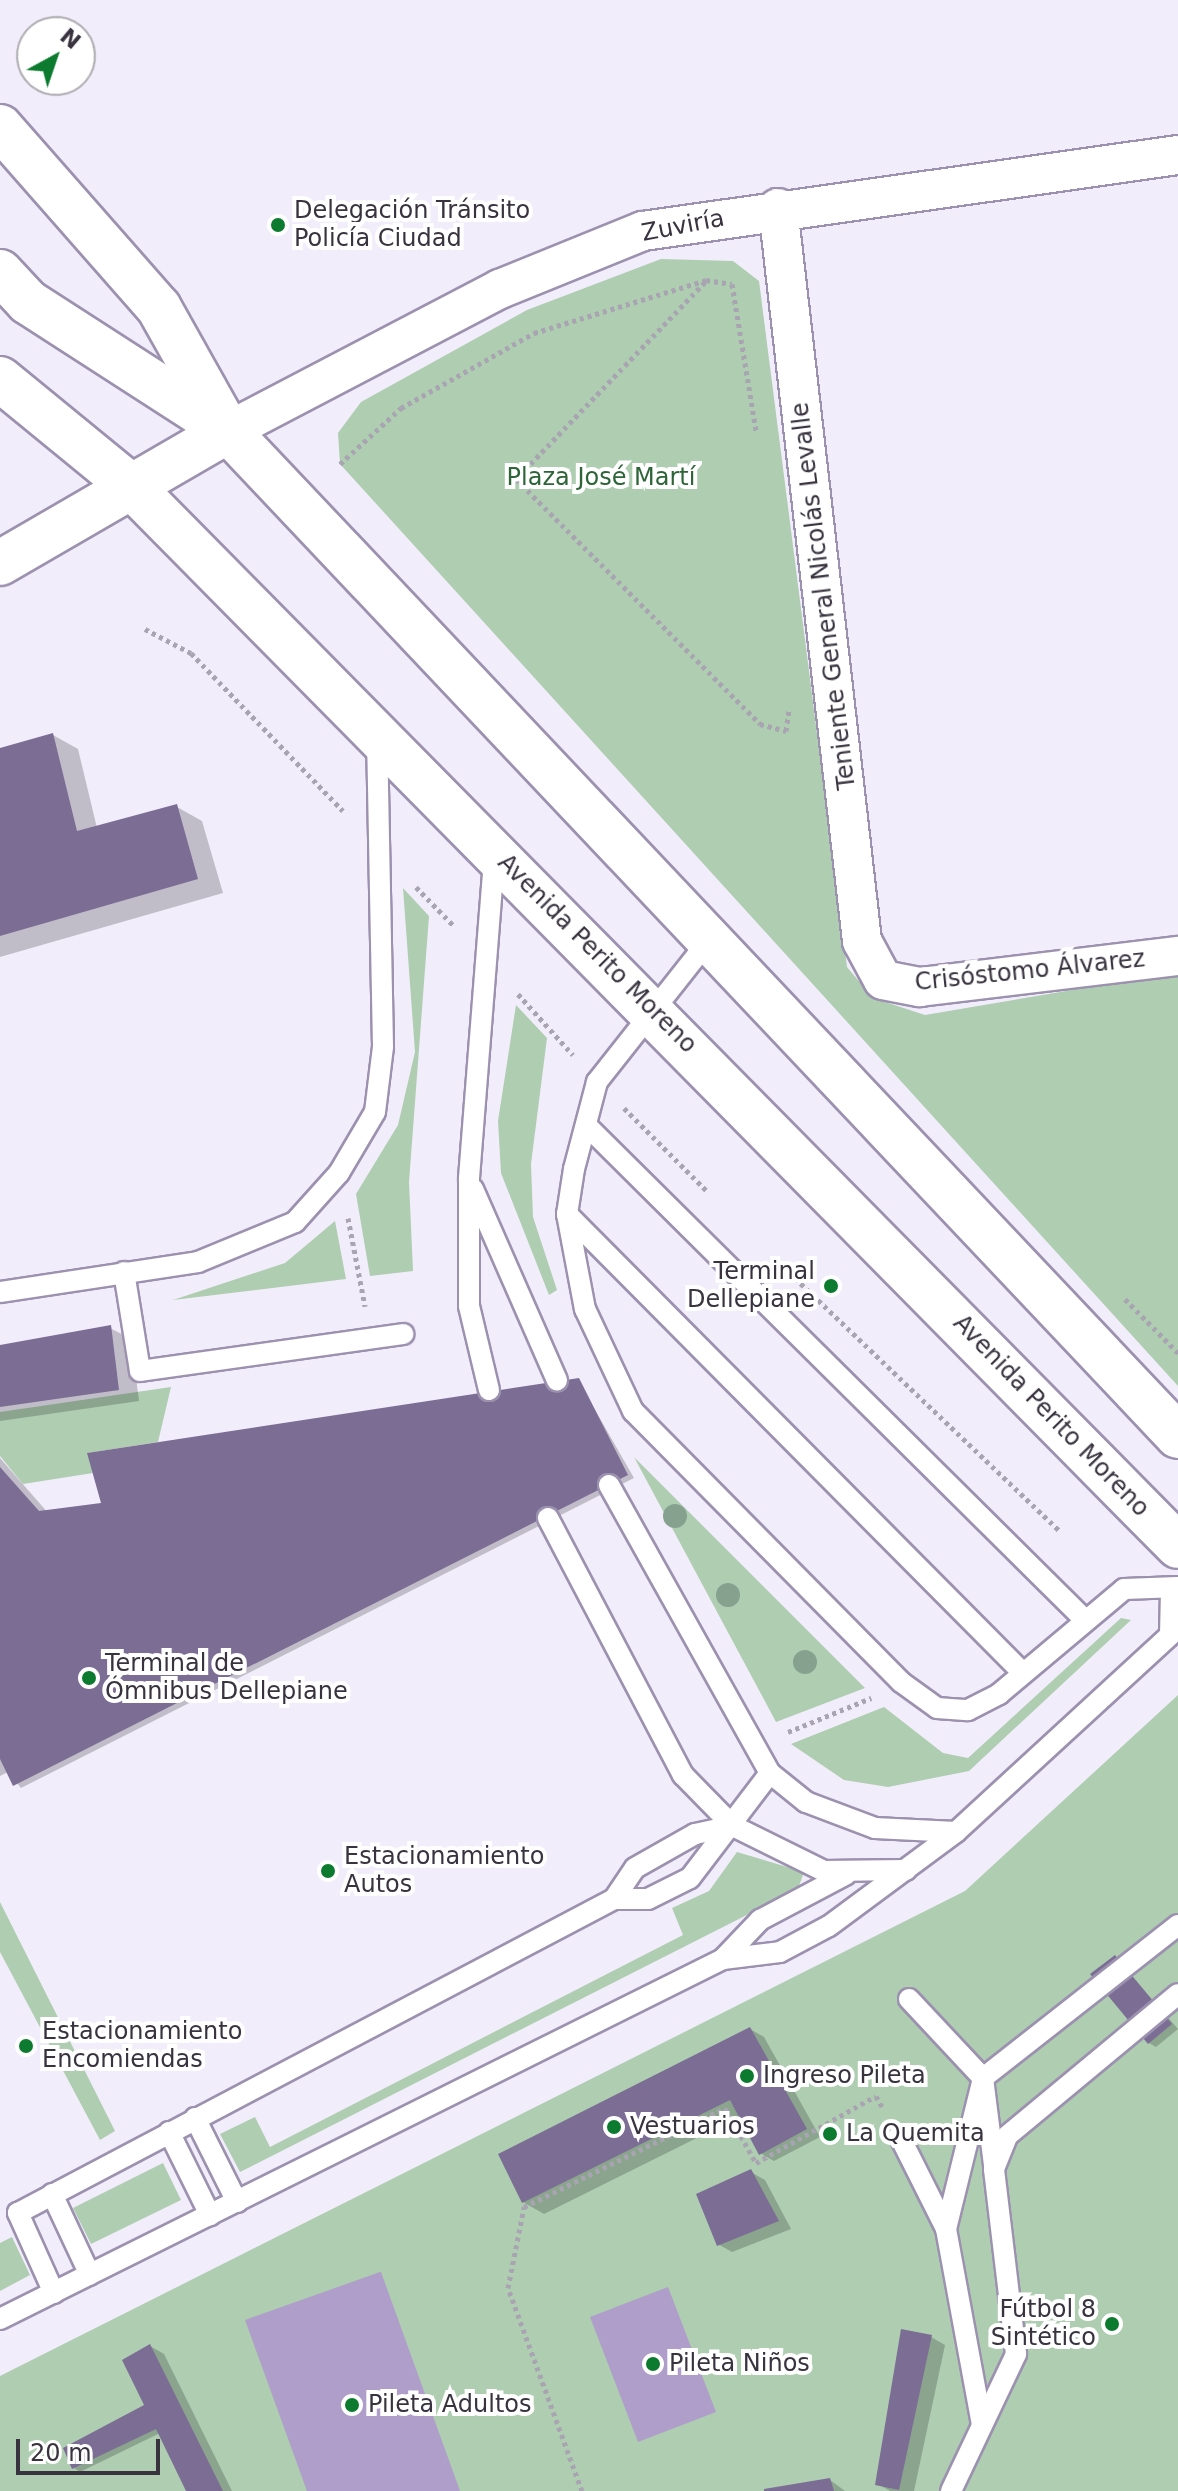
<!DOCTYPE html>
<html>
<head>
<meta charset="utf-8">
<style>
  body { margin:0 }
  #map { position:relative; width:1178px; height:2491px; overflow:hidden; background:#f2edfa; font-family:"DejaVu Sans",sans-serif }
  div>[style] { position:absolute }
  .green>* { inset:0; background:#aecdb1 }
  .water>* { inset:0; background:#af9ec9 }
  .shadow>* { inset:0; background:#0003 }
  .building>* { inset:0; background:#7c6d95 }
  .path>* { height:5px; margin-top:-2.5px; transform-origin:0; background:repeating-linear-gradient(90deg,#a9a4b1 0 4px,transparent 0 8px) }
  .roads { filter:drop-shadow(2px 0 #9c91af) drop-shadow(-2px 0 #9c91af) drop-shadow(0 2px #9c91af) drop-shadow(0 -2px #9c91af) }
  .lane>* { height:20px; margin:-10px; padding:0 10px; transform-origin:10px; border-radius:10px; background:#fff }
  .street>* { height:38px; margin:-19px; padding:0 19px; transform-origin:19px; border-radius:19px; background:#fff }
  .secondary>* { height:44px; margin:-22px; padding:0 22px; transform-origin:22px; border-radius:22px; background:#fff }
  .highway>* { height:44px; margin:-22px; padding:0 22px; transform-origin:22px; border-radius:22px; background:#fff }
  .trees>* { width:24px; height:24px; margin:-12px; border-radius:50%; background:#86a28f }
  .dots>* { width:22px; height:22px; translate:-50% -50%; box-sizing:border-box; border:4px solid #fff; border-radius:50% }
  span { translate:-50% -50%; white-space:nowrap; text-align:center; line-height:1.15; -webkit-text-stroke:8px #fff; paint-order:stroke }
  .poi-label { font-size:24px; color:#38333f }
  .left { translate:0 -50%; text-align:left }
  .right { translate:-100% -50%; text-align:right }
  .street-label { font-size:24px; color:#38333f }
  .park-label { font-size:24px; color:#2e6538 }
  .north { position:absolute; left:16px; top:16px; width:80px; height:80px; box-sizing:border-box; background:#fff; border:2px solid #afadb2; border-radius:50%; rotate:40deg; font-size:22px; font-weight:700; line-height:32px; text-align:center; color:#38333f }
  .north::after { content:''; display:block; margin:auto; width:28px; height:36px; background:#0c7a2f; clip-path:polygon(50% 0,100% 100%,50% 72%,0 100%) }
  .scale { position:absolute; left:16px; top:2439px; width:144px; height:36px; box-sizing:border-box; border:4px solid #38333f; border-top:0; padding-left:10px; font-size:24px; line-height:28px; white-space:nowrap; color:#38333f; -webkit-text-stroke:6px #fff; paint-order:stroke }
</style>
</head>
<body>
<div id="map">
  <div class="green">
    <div style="clip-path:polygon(661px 259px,733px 261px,759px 281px,847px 967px,873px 998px,925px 1015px,1178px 972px,1178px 1386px,340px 464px,338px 433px,361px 402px,527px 310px)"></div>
    <div style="clip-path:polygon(403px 888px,429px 916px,409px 1182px,413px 1271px,370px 1276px,356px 1194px,398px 1125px,415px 1052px)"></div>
    <div style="clip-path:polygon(516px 1005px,547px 1038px,531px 1164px,533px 1217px,557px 1290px,549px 1295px,501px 1173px,498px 1121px)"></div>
    <div style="clip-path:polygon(335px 1221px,346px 1279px,173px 1300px,285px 1263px)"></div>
    <div style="clip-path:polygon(171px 1387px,158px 1442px,88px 1453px,93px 1473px,23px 1484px,0 1456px,0 1412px)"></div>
    <div style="clip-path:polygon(634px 1457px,865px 1688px,776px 1722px)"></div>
    <div style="clip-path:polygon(1121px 1618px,1131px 1620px,969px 1771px,888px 1787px,844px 1780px,791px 1744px,884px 1707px,943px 1753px,968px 1758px)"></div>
    <div style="clip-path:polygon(1178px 1695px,1178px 2491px,0 2491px,0 2376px,965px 1891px)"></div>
    <div style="clip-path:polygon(737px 1852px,804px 1872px,798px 1889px,240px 2172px,220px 2134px,255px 2117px,270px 2147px,683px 1935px,672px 1908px,709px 1891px)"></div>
    <div style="clip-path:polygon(0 1902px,115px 2131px,100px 2140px,0 1952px)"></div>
    <div style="clip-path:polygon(163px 2163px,181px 2200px,91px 2244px,73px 2208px)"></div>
    <div style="clip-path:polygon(12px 2237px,30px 2275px,0 2291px,0 2243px)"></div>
  </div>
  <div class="water">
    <div style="clip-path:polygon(380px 2272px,381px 2272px,460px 2491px,307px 2491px,245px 2320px)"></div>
    <div style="clip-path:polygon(668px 2287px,716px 2412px,638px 2442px,590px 2317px)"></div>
  </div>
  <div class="shadow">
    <div style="clip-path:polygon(53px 735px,78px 749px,97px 828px,177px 807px,202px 821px,223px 893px,0 957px,0 750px)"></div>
    <div style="clip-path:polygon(110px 1328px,131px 1339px,139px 1401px,0 1421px,0 1347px)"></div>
    <div style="clip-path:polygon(578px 1380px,634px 1478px,21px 1788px,8px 1772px,0 1776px,0 1458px,49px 1514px,110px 1506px)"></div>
    <div style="clip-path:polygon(1115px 1957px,1178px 2029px,1156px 2047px,1149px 2043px)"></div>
    <div style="clip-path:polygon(750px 2029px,764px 2037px,820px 2137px,774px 2161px,760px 2153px,741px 2116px,544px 2214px,523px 2202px)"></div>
    <div style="clip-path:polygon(751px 2172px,765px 2180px,791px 2229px,732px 2252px,718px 2244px)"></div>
    <div style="clip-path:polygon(931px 2337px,945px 2345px,914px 2491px,890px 2491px,878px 2484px)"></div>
    <div style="clip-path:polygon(150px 2346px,164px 2354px,232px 2491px,189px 2491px,160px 2433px,80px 2472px,74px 2468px,147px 2406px)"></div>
    <div style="clip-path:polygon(830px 2480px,845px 2491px,767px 2491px)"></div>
  </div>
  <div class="building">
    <div style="clip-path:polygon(53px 733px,77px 831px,177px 804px,198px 879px,0 936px,0 748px)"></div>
    <div style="clip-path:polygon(111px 1325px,119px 1390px,0 1407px,0 1345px)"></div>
    <div style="clip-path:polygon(579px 1378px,628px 1475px,13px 1786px,0 1759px,0 1467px,39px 1511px,101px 1503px,87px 1453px)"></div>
    <div style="clip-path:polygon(1115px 1955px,1172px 2024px,1148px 2044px,1090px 1974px)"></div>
    <div style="clip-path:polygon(750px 2027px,807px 2129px,759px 2155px,730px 2100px,522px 2203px,498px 2154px)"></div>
    <div style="clip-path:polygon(751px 2169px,779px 2221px,717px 2246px,696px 2194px)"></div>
    <div style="clip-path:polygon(901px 2329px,932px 2335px,899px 2490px,875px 2485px)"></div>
    <div style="clip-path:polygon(150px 2344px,223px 2491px,186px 2491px,156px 2429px,72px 2469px,63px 2448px,144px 2405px,122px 2360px)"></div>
    <div style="clip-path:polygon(830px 2478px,834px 2491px,764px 2491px,764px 2489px)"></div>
  </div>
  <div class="path">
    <div style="left:705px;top:282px;width:273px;rotate:133.8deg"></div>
    <div style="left:516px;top:479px;width:346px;rotate:45.1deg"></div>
    <div style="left:760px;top:724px;width:27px;rotate:15deg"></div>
    <div style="left:786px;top:731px;width:21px;rotate:-82deg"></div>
    <div style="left:340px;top:464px;width:83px;rotate:-42.6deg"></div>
    <div style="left:401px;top:408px;width:153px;rotate:-29.4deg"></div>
    <div style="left:534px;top:333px;width:180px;rotate:-17.1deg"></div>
    <div style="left:706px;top:280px;width:26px;rotate:9deg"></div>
    <div style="left:732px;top:284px;width:149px;rotate:80.7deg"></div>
    <div style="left:145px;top:629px;width:52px;rotate:27.6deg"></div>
    <div style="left:191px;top:653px;width:219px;rotate:46.1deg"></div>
    <div style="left:416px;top:887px;width:54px;rotate:45.7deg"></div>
    <div style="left:518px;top:994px;width:82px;rotate:48deg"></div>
    <div style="left:624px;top:1108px;width:119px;rotate:45deg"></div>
    <div style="left:348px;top:1218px;width:90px;rotate:79.1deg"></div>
    <div style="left:795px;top:1278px;width:366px;rotate:43.7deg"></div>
    <div style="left:1125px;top:1299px;width:76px;rotate:45.5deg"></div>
    <div style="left:788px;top:1732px;width:90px;rotate:-22.3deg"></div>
    <div style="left:582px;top:2491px;width:216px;rotate:-110deg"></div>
    <div style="left:508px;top:2288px;width:83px;rotate:-78.8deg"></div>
    <div style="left:524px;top:2207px;width:224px;rotate:-26.2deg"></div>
    <div style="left:725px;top:2108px;width:63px;rotate:60.6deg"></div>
    <div style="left:756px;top:2163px;width:137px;rotate:-29.2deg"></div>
    <div style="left:876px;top:2096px;width:13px;rotate:61deg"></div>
  </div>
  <div class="roads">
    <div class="lane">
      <div style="left:709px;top:940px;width:181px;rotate:128.3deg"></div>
      <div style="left:597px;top:1082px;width:90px;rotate:104.8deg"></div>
      <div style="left:574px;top:1169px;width:46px;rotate:98.8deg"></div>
      <div style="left:567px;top:1214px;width:97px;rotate:79.3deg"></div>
      <div style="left:585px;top:1309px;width:113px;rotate:64.8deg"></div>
      <div style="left:633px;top:1411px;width:381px;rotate:45.3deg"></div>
      <div style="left:901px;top:1682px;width:44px;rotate:35.8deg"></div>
      <div style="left:937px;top:1708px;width:31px;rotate:4deg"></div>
      <div style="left:968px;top:1710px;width:35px;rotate:-27deg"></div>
      <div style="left:999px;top:1694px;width:163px;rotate:-40deg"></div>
      <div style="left:1124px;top:1589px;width:54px;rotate:-2.1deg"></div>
      <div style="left:586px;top:1125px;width:701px;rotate:44.77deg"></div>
      <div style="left:473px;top:1189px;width:209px;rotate:66.3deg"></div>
      <div style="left:567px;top:1214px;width:647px;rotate:45.19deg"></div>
      <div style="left:124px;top:1272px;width:100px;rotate:80.8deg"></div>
      <div style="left:140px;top:1371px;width:266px;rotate:-8deg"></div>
      <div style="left:0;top:1292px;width:200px;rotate:-8.6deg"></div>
      <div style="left:198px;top:1262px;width:105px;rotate:-22.4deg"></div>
      <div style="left:295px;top:1222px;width:66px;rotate:-48.1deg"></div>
      <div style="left:339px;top:1173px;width:71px;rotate:-59.5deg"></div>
      <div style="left:375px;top:1112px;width:65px;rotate:-83deg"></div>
      <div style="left:383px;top:1047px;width:305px;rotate:-91.1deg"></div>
      <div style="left:489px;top:1390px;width:86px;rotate:-103.4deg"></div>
      <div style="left:469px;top:1306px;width:128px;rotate:-90deg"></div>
      <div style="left:469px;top:1178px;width:321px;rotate:-85.5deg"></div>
      <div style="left:609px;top:1485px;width:330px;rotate:60.8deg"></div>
      <div style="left:770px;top:1773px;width:46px;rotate:38.9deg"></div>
      <div style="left:806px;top:1802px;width:74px;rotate:20.6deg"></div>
      <div style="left:875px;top:1828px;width:81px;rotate:2.8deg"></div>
      <div style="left:548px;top:1518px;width:290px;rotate:62.3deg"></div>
      <div style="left:683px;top:1775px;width:71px;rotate:45.6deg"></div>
      <div style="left:733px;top:1826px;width:102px;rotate:26.3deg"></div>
      <div style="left:824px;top:1871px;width:82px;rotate:-0.7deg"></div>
      <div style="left:614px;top:1899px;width:37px;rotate:-56deg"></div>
      <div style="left:635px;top:1868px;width:69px;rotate:-29.5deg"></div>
      <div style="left:695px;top:1834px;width:39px;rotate:-12deg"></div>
      <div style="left:723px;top:1959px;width:54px;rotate:-46.5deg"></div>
      <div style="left:760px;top:1920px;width:98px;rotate:-27.9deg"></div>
      <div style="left:909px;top:1999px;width:108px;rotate:46.9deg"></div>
      <div style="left:983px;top:2078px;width:88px;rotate:82.8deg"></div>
      <div style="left:195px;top:2118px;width:94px;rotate:63.4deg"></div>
      <div style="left:169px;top:2132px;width:93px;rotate:63.7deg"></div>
      <div style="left:899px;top:2135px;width:105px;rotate:63.4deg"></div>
      <div style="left:52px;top:2194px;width:89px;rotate:64.9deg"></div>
      <div style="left:54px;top:2293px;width:88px;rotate:-114.2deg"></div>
      <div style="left:18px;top:2213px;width:674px;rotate:-27.78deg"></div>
      <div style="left:614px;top:1899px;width:34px"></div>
      <div style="left:648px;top:1899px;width:47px;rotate:-26.6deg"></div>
      <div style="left:690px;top:1878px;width:132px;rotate:-52.7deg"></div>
      <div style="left:0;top:2319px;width:808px;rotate:-26.47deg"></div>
      <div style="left:723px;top:1959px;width:57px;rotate:-7deg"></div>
      <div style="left:780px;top:1952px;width:55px;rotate:-28deg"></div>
      <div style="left:829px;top:1926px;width:158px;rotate:-36.5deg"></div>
      <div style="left:956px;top:1832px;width:291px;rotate:-42.6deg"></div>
      <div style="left:1170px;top:1635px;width:44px;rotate:-88.7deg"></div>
      <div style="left:982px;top:2425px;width:199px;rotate:-100.4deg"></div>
      <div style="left:946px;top:2229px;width:155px;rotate:-76.2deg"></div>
      <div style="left:983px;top:2078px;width:248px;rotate:-38.1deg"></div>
      <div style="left:951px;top:2491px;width:152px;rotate:-64.6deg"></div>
      <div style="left:1016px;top:2354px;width:186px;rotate:-96.8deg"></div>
      <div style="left:994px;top:2169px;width:35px;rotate:-68deg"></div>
      <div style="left:1007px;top:2136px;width:222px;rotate:-39.7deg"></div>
    </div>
    <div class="street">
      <div style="left:778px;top:208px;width:738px;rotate:83.46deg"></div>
      <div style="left:862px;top:941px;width:44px;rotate:61.7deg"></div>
      <div style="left:883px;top:980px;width:38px;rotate:11deg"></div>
      <div style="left:920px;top:987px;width:260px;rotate:-6.9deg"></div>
      <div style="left:228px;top:431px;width:307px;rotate:-27.6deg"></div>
      <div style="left:500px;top:289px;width:154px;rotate:-22.1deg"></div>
      <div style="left:643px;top:231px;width:540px;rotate:-8.09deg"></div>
    </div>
    <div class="secondary">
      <div style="left:0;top:272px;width:41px;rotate:47deg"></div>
      <div style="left:28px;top:302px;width:238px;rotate:32.8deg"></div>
      <div style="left:228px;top:431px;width:1383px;rotate:46.61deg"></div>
      <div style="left:0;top:379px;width:172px;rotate:39.3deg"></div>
      <div style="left:133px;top:488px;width:1487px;rotate:45.35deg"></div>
      <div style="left:0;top:563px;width:263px;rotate:-30.1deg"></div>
    </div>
    <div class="highway">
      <div style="left:0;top:127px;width:241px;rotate:48.7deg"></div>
      <div style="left:159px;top:308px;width:141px;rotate:60.7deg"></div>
    </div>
  </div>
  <div class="trees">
    <div style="left:675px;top:1516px"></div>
    <div style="left:728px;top:1595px"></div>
    <div style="left:805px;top:1662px"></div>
  </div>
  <div class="dots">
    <div style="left:278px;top:225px;background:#0c7a2f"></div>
    <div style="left:831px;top:1286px;background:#0c7a2f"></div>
    <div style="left:89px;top:1678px;background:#0c7a2f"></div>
    <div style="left:328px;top:1871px;background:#0c7a2f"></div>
    <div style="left:26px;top:2046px;background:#0c7a2f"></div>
    <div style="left:747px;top:2076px;background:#0c7a2f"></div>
    <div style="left:614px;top:2127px;background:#0c7a2f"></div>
    <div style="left:830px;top:2134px;background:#0c7a2f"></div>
    <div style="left:1112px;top:2324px;background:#0c7a2f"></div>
    <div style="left:653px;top:2364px;background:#0c7a2f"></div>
    <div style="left:352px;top:2405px;background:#0c7a2f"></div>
  </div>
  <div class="poi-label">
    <span class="left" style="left:294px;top:225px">Delegación Tránsito<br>Policía Ciudad</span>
    <span class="right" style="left:815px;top:1286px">Terminal<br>Dellepiane</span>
    <span class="left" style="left:105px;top:1678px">Terminal de<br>Ómnibus Dellepiane</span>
    <span class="left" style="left:344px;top:1871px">Estacionamiento<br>Autos</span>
    <span class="left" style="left:42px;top:2046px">Estacionamiento<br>Encomiendas</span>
    <span class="left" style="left:763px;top:2076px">Ingreso Pileta</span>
    <span class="left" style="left:630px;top:2127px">Vestuarios</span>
    <span class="left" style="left:846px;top:2134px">La Quemita</span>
    <span class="right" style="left:1096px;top:2324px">Fútbol 8<br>Sintético</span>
    <span class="left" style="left:669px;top:2364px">Pileta Niños</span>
    <span class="left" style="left:368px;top:2405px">Pileta Adultos</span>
  </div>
  <div class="street-label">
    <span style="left:683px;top:226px;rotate:-11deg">Zuviría</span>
    <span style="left:824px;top:596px;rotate:-97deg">Teniente General Nicolás Levalle</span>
    <span style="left:597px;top:954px;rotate:45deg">Avenida Perito Moreno</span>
    <span style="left:1030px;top:971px;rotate:-6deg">Crisóstomo Álvarez</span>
    <span style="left:1051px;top:1416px;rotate:46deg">Avenida Perito Moreno</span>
  </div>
  <div class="park-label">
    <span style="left:601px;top:478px">Plaza José Martí</span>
  </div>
  <div class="north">N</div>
  <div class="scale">20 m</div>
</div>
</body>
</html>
